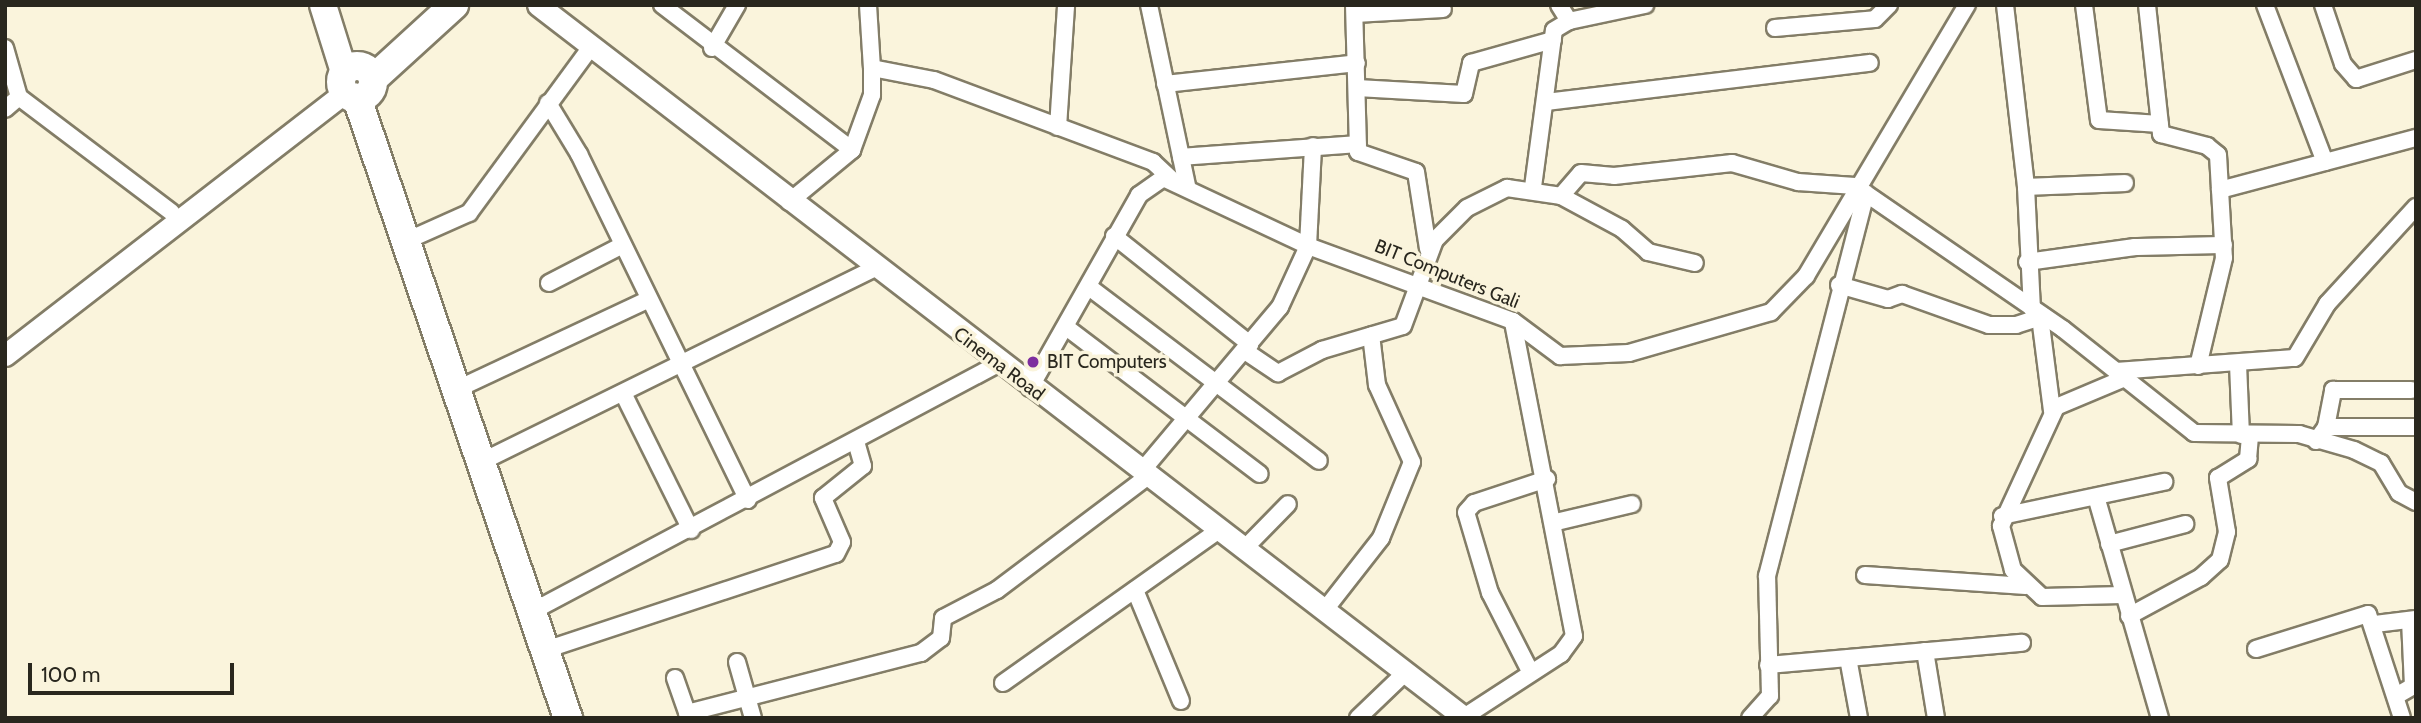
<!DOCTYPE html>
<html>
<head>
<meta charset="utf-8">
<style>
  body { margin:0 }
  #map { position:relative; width:2421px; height:723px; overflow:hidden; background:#faf4dc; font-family:Cabin,sans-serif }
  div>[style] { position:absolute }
  .roads { filter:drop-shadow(2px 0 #837d67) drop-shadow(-2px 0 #837d67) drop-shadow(0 2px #837d67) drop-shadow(0 -2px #837d67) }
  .minor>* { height:16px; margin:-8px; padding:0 8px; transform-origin:8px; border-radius:8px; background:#fff }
  .tertiary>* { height:21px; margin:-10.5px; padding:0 10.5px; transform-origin:10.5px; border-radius:10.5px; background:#fff }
  .primary>* { height:26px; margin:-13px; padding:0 13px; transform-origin:13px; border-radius:13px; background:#fff }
  .trunk>* { height:28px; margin:-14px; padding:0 14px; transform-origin:14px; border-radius:14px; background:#fff }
  .trunk>.ring { margin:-14px; padding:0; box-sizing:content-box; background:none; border:28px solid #fff; border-radius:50% }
  .dots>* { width:19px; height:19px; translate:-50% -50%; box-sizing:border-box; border:4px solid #faf4dc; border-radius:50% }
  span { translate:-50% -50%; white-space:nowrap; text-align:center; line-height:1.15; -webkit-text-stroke:7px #faf4dc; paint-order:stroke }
  .street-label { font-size:19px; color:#29271e }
  .poi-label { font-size:19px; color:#29271e }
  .left { translate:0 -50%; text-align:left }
  .frame { position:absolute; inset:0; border:7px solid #29271e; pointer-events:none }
  .scale { position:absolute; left:28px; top:663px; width:206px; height:32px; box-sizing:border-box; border:4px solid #29271e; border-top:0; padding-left:9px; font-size:21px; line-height:24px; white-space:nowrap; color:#29271e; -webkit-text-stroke:5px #faf4dc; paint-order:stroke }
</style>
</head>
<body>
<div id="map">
  <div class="roads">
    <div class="minor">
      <div style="left:662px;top:5px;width:239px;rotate:37.3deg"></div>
      <div style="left:868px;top:5px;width:63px;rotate:86.4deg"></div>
      <div style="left:872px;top:68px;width:63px;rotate:11deg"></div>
      <div style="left:934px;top:80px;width:234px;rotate:20.5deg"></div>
      <div style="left:1153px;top:162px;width:26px;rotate:43deg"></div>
      <div style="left:1149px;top:5px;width:185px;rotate:78.1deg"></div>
      <div style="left:1354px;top:5px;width:147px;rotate:88.4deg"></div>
      <div style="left:1358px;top:152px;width:61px;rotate:19deg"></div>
      <div style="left:1416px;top:172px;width:78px;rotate:81.1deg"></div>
      <div style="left:1559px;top:5px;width:19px;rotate:58deg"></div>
      <div style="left:2005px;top:5px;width:183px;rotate:83.4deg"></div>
      <div style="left:2026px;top:187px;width:122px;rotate:87.2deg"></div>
      <div style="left:2084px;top:5px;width:116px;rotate:82.6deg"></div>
      <div style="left:2099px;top:120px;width:61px;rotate:3.8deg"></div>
      <div style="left:2147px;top:5px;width:130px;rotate:83.8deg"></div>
      <div style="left:2161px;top:134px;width:48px;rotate:14.6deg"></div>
      <div style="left:2207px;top:146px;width:14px;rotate:39deg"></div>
      <div style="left:2218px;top:155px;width:103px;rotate:86.7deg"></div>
      <div style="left:2224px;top:258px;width:111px;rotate:103.5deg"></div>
      <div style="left:2265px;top:5px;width:168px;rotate:69.1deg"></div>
      <div style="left:2323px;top:5px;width:62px;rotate:71.3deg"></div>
      <div style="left:2343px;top:64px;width:20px;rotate:49deg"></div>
      <div style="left:2356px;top:79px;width:63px;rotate:-17.6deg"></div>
      <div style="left:1355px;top:14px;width:88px;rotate:-3.3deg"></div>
      <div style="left:1775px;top:28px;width:100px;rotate:-5.1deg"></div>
      <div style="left:1875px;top:19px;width:20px;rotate:-45deg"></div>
      <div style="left:5px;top:48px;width:51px;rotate:74.1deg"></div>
      <div style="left:19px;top:97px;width:18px;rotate:139deg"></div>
      <div style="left:712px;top:48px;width:50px;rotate:-59.8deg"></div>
      <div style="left:1165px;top:84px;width:193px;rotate:-6.2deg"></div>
      <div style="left:1357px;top:88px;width:107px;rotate:3.2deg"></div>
      <div style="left:1464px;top:94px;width:32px;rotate:-77deg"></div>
      <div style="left:1471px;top:63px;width:85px;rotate:-15.7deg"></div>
      <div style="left:19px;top:97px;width:191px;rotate:37.1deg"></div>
      <div style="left:1546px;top:102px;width:326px;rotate:-6.9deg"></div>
      <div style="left:548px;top:103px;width:60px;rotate:58.7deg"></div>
      <div style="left:579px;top:154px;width:385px;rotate:64deg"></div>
      <div style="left:1058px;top:127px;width:122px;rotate:-86.2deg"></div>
      <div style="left:1181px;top:157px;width:177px;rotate:-4.2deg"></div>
      <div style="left:1533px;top:187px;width:158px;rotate:-82.4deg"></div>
      <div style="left:1554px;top:30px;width:17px;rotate:-31deg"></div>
      <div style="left:1569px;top:21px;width:78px;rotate:-11.9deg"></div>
      <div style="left:2026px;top:187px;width:99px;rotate:-2.3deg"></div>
      <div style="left:2220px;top:190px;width:203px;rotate:-14.9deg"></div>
      <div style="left:1561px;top:196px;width:30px;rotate:-49deg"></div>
      <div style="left:1581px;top:173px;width:33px;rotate:5deg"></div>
      <div style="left:1614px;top:176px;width:119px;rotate:-6.3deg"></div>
      <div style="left:1732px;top:163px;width:69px;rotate:16.1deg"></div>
      <div style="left:1798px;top:182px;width:57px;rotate:4deg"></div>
      <div style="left:1855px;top:186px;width:252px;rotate:34.5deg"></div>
      <div style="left:2063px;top:329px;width:167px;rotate:38.4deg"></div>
      <div style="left:2194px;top:433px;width:105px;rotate:0.5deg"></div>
      <div style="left:2299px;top:434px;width:57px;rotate:16.2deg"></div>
      <div style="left:2354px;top:450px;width:30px;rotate:26deg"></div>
      <div style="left:2381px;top:463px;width:35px;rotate:59deg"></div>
      <div style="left:2399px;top:493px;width:19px;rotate:28deg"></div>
      <div style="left:789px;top:202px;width:82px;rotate:-39.5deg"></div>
      <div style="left:852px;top:150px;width:59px;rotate:-70deg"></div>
      <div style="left:872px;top:95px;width:27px;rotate:-90deg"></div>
      <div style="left:1114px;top:236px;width:174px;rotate:38.5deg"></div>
      <div style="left:406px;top:241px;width:69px;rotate:-24deg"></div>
      <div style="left:469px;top:213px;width:206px;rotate:-53.7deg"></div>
      <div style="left:2027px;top:262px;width:109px;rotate:-7.9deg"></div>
      <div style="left:2135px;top:247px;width:89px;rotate:-1.3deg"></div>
      <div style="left:549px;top:283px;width:81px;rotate:-27.2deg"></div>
      <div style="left:1839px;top:285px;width:51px;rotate:15.9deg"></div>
      <div style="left:1888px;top:299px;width:15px;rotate:-20deg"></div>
      <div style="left:1902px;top:294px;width:92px;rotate:19.6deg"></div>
      <div style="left:1989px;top:325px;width:27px"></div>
      <div style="left:2016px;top:325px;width:29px;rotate:-18deg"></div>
      <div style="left:1089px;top:287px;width:288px;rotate:37.1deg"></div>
      <div style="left:2040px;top:317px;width:95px;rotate:82.7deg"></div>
      <div style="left:1066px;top:327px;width:243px;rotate:37.2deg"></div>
      <div style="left:1245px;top:351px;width:40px;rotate:34deg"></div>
      <div style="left:1278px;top:373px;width:50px;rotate:-27.6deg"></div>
      <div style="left:1322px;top:350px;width:84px;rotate:-16.5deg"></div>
      <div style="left:1403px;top:326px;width:92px;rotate:-69.6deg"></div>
      <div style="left:1435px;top:240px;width:45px;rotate:-45deg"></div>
      <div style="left:1467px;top:208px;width:45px;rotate:-26.6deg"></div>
      <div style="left:1507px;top:188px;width:55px;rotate:8.4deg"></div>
      <div style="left:1561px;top:196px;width:69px;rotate:28.4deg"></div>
      <div style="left:1622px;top:229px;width:35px;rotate:41deg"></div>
      <div style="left:1648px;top:252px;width:48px;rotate:13.2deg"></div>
      <div style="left:2238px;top:364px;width:71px;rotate:87.6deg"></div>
      <div style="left:2116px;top:371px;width:179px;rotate:-4.2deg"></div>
      <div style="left:2295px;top:358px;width:63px;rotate:-59.3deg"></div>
      <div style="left:2327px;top:304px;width:132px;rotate:-47.5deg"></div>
      <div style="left:1030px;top:388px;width:222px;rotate:-60.5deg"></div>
      <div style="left:1139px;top:195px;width:29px;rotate:-35deg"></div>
      <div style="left:1163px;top:178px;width:160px;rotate:25.1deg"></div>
      <div style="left:1308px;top:246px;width:218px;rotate:20.1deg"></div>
      <div style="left:1513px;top:321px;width:59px;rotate:36.7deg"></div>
      <div style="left:1560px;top:356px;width:69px;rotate:-2.5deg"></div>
      <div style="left:1629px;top:353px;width:148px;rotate:-16.1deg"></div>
      <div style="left:1771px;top:312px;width:50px;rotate:-45.8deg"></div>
      <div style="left:1806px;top:276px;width:315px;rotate:-59.3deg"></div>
      <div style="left:455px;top:390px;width:212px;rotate:-25.1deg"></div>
      <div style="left:623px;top:393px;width:153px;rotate:63.6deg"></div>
      <div style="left:2326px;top:427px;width:90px"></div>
      <div style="left:2316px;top:441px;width:17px;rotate:-54deg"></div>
      <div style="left:2326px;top:427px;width:38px;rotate:-79deg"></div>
      <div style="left:2333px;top:390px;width:78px"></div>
      <div style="left:481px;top:462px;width:438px;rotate:-26.2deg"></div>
      <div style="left:1141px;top:472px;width:216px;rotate:-49.9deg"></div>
      <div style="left:1280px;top:307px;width:67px;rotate:-65.3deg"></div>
      <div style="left:1308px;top:246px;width:100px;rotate:-87.1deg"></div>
      <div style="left:2097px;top:500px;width:227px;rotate:73.9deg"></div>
      <div style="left:2002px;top:516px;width:166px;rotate:-11.9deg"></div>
      <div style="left:1556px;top:522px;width:78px;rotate:-13.3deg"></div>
      <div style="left:2109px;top:544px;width:79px;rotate:-14.7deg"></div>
      <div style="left:1243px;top:550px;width:64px;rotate:-45.6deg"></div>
      <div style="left:1865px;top:575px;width:161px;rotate:3.9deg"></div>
      <div style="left:1135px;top:590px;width:120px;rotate:67.5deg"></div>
      <div style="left:2122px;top:595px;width:80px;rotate:178.6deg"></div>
      <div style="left:2042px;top:597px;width:40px;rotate:-137deg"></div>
      <div style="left:2013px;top:570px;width:46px;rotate:-105.3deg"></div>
      <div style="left:2001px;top:526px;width:131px;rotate:-65.2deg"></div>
      <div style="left:2056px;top:407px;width:75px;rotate:-22.8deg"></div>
      <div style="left:533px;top:611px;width:527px;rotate:-27.98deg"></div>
      <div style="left:1324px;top:611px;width:93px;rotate:-52deg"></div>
      <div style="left:1381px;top:538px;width:82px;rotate:-67.8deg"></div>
      <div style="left:1412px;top:462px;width:85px;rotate:-114.4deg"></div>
      <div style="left:1377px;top:385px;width:50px;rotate:-96.8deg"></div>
      <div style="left:2129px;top:616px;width:82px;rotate:-28.4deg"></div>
      <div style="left:2201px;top:577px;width:25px;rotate:-42deg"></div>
      <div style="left:2220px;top:560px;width:29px;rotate:-76deg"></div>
      <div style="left:2227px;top:532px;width:55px;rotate:-99.5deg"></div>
      <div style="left:2218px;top:478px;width:36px;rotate:-32deg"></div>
      <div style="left:2248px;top:459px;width:24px;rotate:-85deg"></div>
      <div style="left:2375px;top:624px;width:41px;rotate:-7deg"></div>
      <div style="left:2256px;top:649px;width:117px;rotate:-17.4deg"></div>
      <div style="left:2368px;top:614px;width:109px;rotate:71.9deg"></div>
      <div style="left:545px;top:650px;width:306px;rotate:-18.3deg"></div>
      <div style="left:836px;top:554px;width:13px;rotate:-63deg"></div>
      <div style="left:842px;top:542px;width:48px;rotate:-113.4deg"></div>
      <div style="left:823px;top:498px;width:51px;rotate:-38.7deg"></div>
      <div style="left:863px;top:466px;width:26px;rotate:-106deg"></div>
      <div style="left:1925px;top:651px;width:68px;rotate:80.7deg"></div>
      <div style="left:1848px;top:658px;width:61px;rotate:79.6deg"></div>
      <div style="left:737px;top:662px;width:58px;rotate:74.1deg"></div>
      <div style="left:1768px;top:665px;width:255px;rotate:-5deg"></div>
      <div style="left:1530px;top:671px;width:88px;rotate:-117.1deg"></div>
      <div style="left:1490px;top:593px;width:84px;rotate:-106.5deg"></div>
      <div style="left:1466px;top:512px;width:12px;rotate:-48deg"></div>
      <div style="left:1474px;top:503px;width:77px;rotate:-18.2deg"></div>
      <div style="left:675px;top:678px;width:42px;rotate:70.7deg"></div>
      <div style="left:1003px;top:683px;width:263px;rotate:-35.3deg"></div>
      <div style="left:2396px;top:696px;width:20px;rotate:-30deg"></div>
      <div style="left:2413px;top:686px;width:66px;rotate:-92.6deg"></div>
      <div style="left:687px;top:713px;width:242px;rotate:-14.4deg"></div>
      <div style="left:921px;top:653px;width:25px;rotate:-37deg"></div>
      <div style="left:941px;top:638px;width:20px;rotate:-84deg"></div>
      <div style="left:943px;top:618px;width:61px;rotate:-27.4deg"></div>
      <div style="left:997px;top:590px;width:188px;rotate:-37deg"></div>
      <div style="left:1464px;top:717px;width:116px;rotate:-33deg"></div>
      <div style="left:1561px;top:654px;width:22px;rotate:-54deg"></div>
      <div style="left:1574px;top:636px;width:321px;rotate:-101deg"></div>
      <div style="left:1358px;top:718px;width:65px;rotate:-43.8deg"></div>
      <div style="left:1750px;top:718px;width:30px;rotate:-48deg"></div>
      <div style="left:1770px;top:696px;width:120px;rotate:-91.4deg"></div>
      <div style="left:1767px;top:576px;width:395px;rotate:-75.5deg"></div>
    </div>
    <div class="tertiary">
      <div style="left:538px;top:5px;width:1169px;rotate:37.57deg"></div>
      <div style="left:5px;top:355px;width:430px;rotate:-37.7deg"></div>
    </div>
    <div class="primary">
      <div style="left:323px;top:5px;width:70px;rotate:72.6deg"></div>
    </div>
    <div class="trunk">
      <div class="ring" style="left:341px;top:66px;width:4px;height:4px"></div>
      <div style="left:373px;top:79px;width:110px;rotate:-42.4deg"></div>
      <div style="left:357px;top:98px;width:655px;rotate:71.21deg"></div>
    </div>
  </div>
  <div class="dots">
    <div style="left:1033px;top:362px;background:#7d2e9f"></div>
  </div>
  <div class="street-label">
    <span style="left:1447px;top:274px;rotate:22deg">BIT Computers Gali</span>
    <span style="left:999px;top:364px;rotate:37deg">Cinema Road</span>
  </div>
  <div class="poi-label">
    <span class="left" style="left:1047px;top:362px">BIT Computers</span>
  </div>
  <div class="frame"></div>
  <div class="scale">100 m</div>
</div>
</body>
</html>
